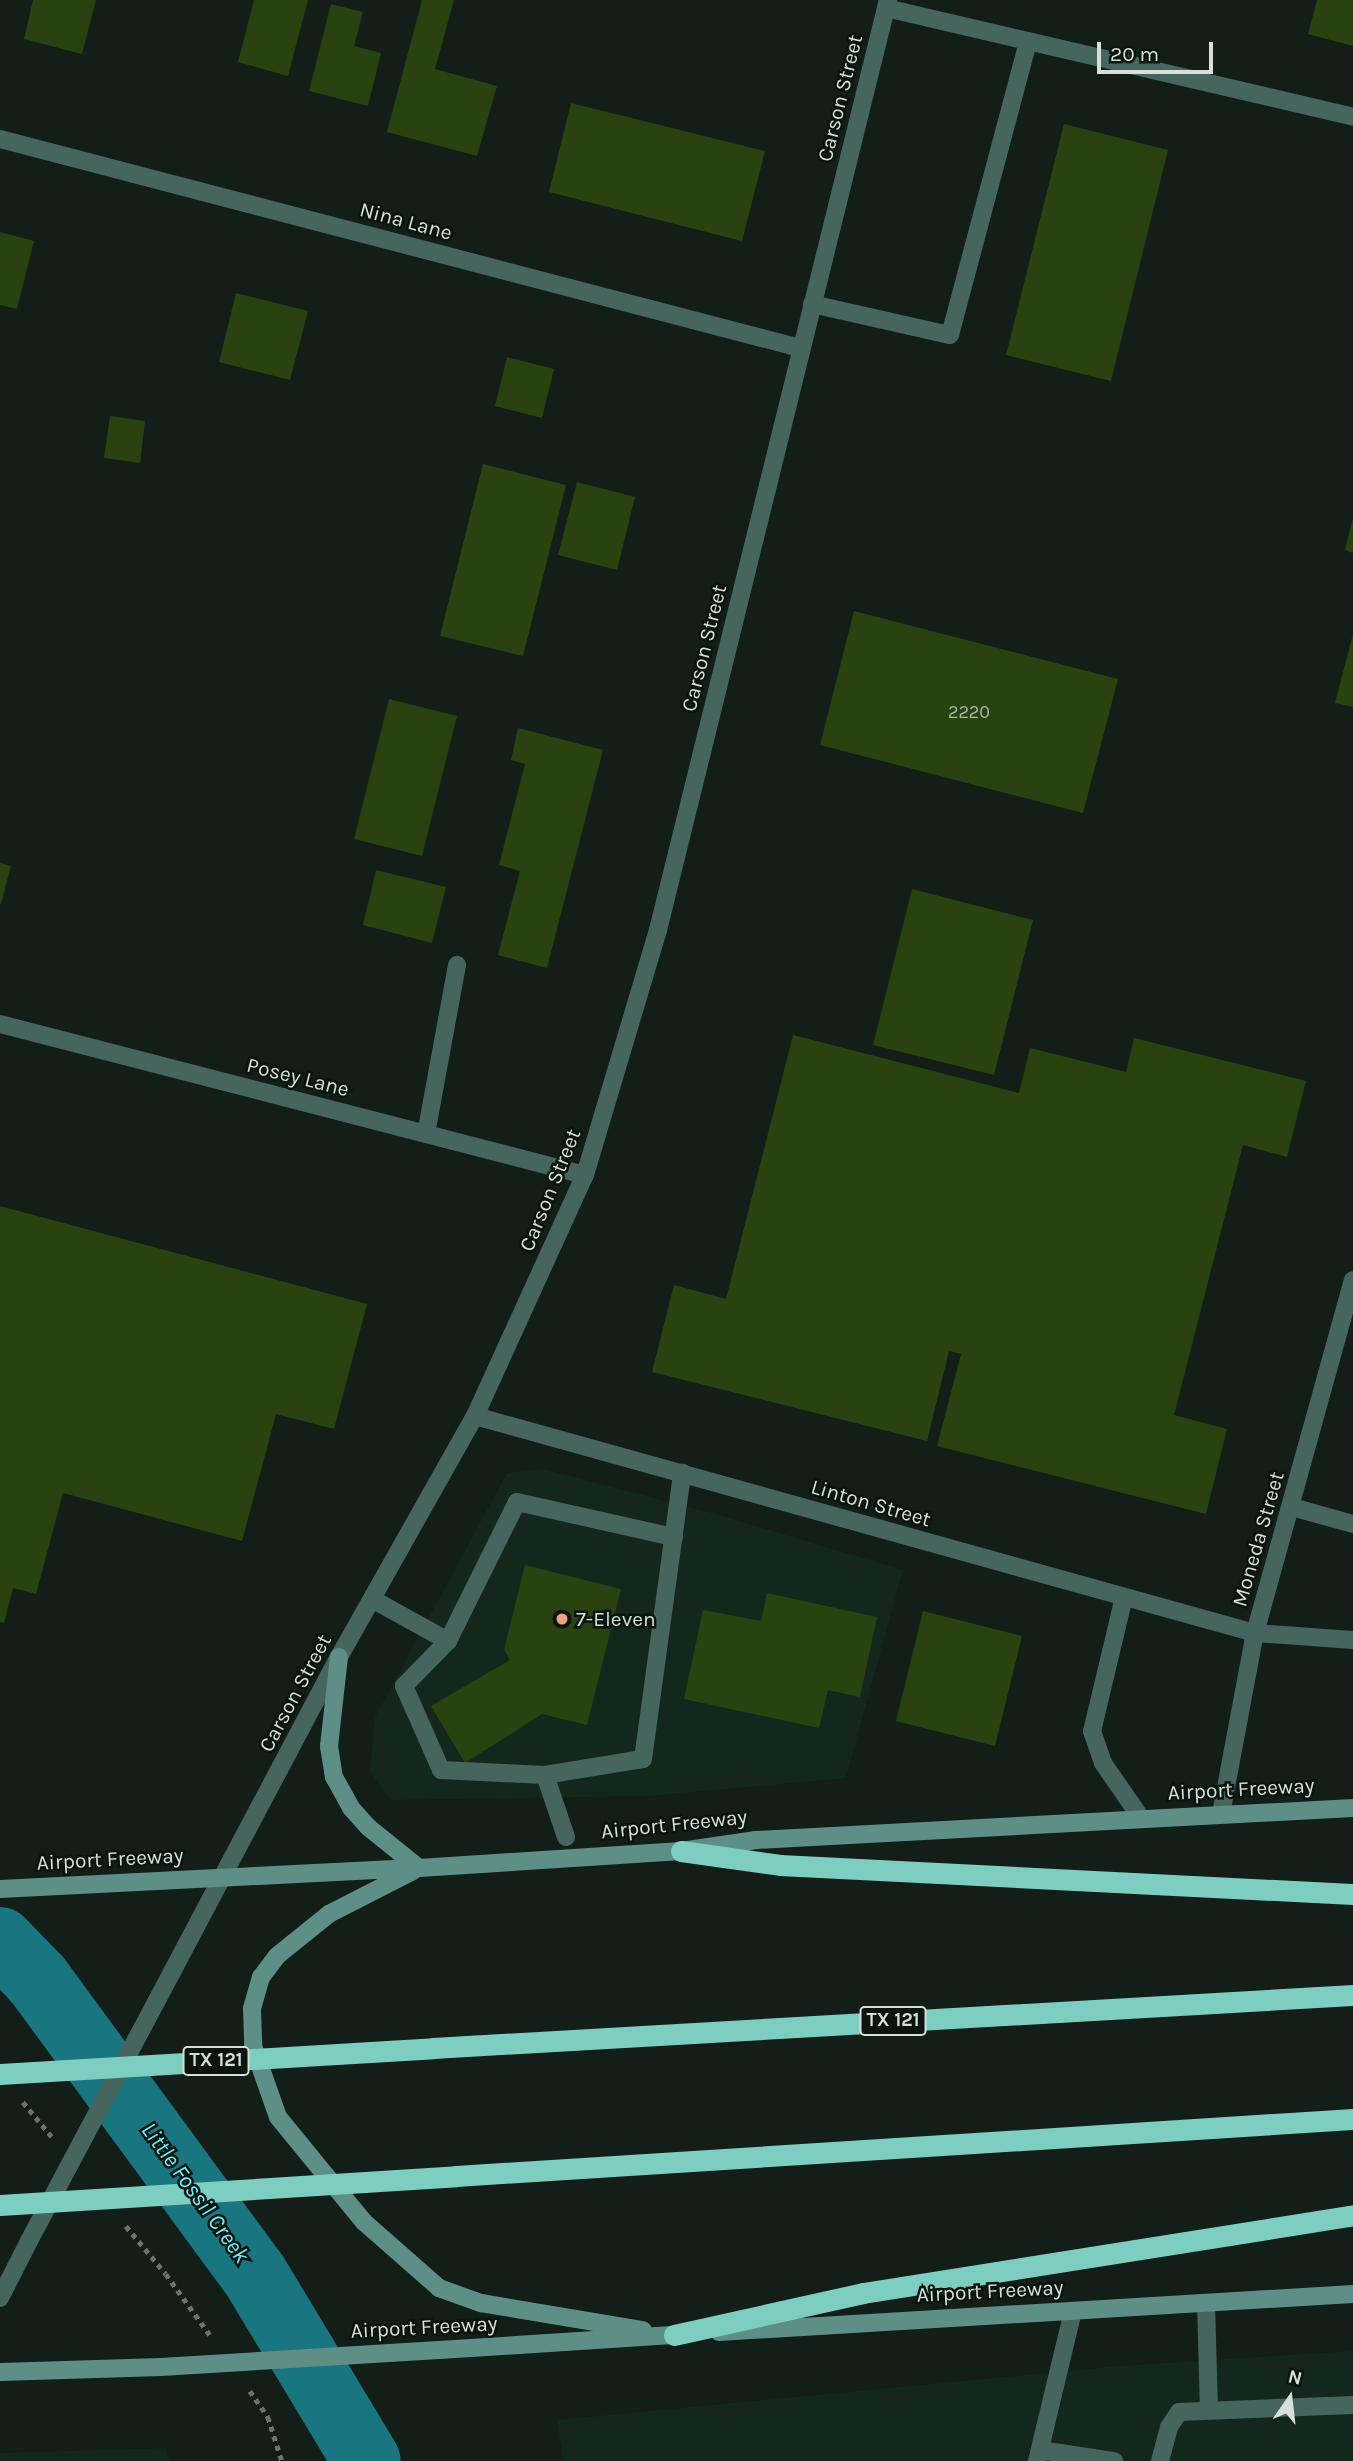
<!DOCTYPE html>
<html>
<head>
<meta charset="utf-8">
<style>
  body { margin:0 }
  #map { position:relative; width:1353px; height:2461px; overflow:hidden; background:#121e17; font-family:Karla,sans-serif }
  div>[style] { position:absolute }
  .built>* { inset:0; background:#14271c }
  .river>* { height:68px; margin:-34px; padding:0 34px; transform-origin:34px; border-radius:34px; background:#197681 }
  .building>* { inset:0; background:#294310 }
  .path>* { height:4.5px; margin-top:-2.25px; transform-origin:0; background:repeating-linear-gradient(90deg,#6a746e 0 5px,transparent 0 10px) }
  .service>* { height:18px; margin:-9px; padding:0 9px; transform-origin:9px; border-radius:9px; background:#46655f }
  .minor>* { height:18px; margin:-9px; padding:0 9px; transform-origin:9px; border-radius:9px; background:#46655f }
  .tertiary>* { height:18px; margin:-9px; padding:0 9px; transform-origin:9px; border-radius:9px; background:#46655f }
  .secondary>* { height:18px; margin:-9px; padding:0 9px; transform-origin:9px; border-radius:9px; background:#5d8f87 }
  .motorway>* { height:21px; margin:-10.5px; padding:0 10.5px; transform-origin:10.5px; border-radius:10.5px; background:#7dcec1 }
  .tertiary-bridge>* { height:18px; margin:-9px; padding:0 9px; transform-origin:9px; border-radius:9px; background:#46655f }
  .secondary-bridge>* { height:18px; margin:-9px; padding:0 9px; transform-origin:9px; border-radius:9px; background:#5d8f87 }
  .motorway-bridge>* { height:21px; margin:-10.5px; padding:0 10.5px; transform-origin:10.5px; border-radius:10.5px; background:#7dcec1 }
  .dots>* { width:19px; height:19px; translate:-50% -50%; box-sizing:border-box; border:4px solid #09150e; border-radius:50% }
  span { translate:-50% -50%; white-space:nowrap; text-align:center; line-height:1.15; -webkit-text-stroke:5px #09150e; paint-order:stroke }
  .number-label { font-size:18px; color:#acb8a8 }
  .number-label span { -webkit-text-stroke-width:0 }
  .shield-label span { padding:2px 5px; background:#09150e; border:2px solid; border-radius:5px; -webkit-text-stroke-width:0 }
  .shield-label { font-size:19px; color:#d7dfda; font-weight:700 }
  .street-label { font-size:21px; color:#d7dfda }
  .poi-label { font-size:21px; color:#d7dfda }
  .left { translate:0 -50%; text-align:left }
  .water-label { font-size:23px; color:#71edfe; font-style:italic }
  .north { position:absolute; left:1255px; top:2363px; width:70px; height:70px; -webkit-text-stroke:5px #09150e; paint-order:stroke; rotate:14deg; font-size:19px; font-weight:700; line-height:28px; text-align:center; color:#d7dfda }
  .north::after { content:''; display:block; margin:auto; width:24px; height:32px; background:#d7dfda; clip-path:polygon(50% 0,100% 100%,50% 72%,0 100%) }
  .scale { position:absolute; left:1097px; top:42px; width:116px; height:32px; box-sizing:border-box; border:4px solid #d7dfda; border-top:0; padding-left:9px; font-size:21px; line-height:24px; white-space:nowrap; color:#d7dfda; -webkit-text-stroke:5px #09150e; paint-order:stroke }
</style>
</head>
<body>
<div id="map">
  <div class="built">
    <div style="clip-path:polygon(543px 1469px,716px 1514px,903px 1570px,846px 1778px,648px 1796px,391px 1800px,370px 1771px,375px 1717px,507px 1473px)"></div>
    <div style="clip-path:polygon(1353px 2351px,1353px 2461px,563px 2461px,557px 2420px,1119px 2366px)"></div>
    <div style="clip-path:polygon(167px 2448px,169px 2461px,0 2461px,0 2453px)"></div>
  </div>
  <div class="river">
    <div style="left:0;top:1941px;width:53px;rotate:45.8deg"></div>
    <div style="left:37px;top:1979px;width:366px;rotate:53.7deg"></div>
    <div style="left:254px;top:2274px;width:218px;rotate:58.9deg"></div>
  </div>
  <div class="building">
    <div style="clip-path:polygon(33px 0,96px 0,82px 54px,24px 39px)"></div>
    <div style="clip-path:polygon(254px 0,308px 0,288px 76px,238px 62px)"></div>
    <div style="clip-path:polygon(422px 0,454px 0,435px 69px,497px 86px,477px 156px,387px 132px)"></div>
    <div style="clip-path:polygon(1317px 0,1353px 0,1353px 46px,1308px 34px)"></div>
    <div style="clip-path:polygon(331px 4px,363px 12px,354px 46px,381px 53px,368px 106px,309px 91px)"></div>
    <div style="clip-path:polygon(571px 103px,765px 151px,742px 241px,549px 192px)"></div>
    <div style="clip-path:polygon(1064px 124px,1168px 150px,1111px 381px,1006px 355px)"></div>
    <div style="clip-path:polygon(0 232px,34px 241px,17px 309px,0 305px)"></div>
    <div style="clip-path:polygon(236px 293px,308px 311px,290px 380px,219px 362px)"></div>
    <div style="clip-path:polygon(507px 357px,554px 369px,542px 418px,495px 406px)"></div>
    <div style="clip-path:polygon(110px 416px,145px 421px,140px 463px,104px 458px)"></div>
    <div style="clip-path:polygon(483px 464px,566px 485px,523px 656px,440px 636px)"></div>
    <div style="clip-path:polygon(577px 482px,635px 497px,617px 570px,558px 555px)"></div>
    <div style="clip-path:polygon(1352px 521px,1353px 521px,1353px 553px,1345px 550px)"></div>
    <div style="clip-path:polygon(854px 611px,1118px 679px,1083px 813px,820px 745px)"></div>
    <div style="clip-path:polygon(1353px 634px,1353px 707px,1335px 703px)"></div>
    <div style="clip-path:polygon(389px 699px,457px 716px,422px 856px,354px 839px)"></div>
    <div style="clip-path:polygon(518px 728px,603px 750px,547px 968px,498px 955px,520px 871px,499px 865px,525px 764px,511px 760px)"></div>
    <div style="clip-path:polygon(0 863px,11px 866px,1px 904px,0 904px)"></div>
    <div style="clip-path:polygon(376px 870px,446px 887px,432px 943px,363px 925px)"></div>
    <div style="clip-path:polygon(912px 889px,1033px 920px,994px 1075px,873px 1045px)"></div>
    <div style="clip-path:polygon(793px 1035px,1019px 1093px,1030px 1048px,1126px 1072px,1134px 1038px,1306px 1081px,1287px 1157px,1243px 1145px,1174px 1415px,1227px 1429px,1206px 1514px,937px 1446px,961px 1354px,949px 1351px,927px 1441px,652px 1372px,674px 1285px,726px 1299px)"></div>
    <div style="clip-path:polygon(0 1206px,367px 1304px,334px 1429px,276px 1414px,242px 1541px,63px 1493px,36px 1594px,13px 1588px,4px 1623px,0 1622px)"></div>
    <div style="clip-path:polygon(525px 1565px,621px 1589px,587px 1725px,542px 1714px,465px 1763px,431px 1706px,510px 1660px,504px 1650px)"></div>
    <div style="clip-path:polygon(767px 1593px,877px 1617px,860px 1697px,828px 1690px,819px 1728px,684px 1699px,703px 1610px,761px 1621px)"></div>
    <div style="clip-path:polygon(923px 1611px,1022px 1636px,995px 1746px,896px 1721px)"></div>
  </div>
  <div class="path">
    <div style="left:23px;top:2102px;width:47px;rotate:50.2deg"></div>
    <div style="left:126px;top:2226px;width:62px;rotate:50.2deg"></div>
    <div style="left:166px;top:2274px;width:75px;rotate:54.2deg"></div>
    <div style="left:250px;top:2391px;width:32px;rotate:55deg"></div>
    <div style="left:268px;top:2417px;width:46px;rotate:72.3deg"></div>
  </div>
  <div class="service">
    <div style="left:812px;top:304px;width:141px;rotate:12.7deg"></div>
    <div style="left:950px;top:335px;width:304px;rotate:-75.1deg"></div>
    <div style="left:426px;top:1134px;width:172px;rotate:-79.6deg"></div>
    <div style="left:1292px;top:1507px;width:63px;rotate:15.6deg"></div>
    <div style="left:1124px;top:1597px;width:138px;rotate:103.4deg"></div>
    <div style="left:1092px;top:1731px;width:34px;rotate:71deg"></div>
    <div style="left:1103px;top:1763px;width:67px;rotate:55.4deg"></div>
    <div style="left:372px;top:1599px;width:87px;rotate:28.9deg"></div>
    <div style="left:448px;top:1641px;width:155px;rotate:-63.6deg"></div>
    <div style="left:517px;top:1502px;width:161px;rotate:12.6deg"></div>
    <div style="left:1255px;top:1633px;width:98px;rotate:4.1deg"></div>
    <div style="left:448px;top:1641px;width:63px;rotate:134.4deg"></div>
    <div style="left:404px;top:1686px;width:92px;rotate:66.2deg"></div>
    <div style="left:441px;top:1770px;width:104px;rotate:2.8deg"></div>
    <div style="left:566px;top:1837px;width:65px;rotate:-108.7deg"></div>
    <div style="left:545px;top:1775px;width:99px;rotate:-9.3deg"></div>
    <div style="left:643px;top:1759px;width:289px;rotate:-82.2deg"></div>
    <div style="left:1206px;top:2303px;width:106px;rotate:88.4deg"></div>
    <div style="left:1040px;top:2450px;width:75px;rotate:8.5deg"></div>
    <div style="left:1160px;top:2461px;width:35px;rotate:-75deg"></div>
    <div style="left:1169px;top:2427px;width:18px;rotate:-56deg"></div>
    <div style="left:1179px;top:2412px;width:174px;rotate:-2.3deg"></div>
  </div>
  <div class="minor">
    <div style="left:886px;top:8px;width:480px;rotate:13.1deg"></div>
    <div style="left:0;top:139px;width:827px;rotate:14.64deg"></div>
    <div style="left:0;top:1024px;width:604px;rotate:14.47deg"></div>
    <div style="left:475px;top:1416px;width:810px;rotate:15.55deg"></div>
    <div style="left:1221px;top:1814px;width:184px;rotate:-79.4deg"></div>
    <div style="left:1255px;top:1633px;width:366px;rotate:-74.5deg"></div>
    <div style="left:1037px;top:2461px;width:154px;rotate:-76.5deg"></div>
  </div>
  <div class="tertiary">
    <div style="left:172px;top:1972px;width:357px;rotate:-62.1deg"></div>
    <div style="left:339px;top:1657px;width:277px;rotate:-60.6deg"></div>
    <div style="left:475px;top:1416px;width:265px;rotate:-65.5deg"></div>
    <div style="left:585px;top:1175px;width:256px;rotate:-73.4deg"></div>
    <div style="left:658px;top:930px;width:958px;rotate:-76.11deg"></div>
    <div style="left:0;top:2298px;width:64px;rotate:-63deg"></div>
  </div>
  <div class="secondary">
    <div style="left:339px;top:1657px;width:90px;rotate:96.4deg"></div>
    <div style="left:329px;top:1746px;width:31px;rotate:81deg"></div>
    <div style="left:334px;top:1777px;width:35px;rotate:61deg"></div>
    <div style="left:351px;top:1808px;width:25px;rotate:48deg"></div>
    <div style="left:368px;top:1827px;width:65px;rotate:38.8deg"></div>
    <div style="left:413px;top:1871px;width:94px;rotate:152.9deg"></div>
    <div style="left:329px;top:1914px;width:67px;rotate:141.1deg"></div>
    <div style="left:277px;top:1956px;width:26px;rotate:127deg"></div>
    <div style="left:261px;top:1977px;width:33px;rotate:106deg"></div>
    <div style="left:252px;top:2009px;width:37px;rotate:88deg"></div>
    <div style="left:253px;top:2046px;width:75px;rotate:70.6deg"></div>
    <div style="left:278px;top:2117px;width:136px;rotate:50.7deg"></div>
    <div style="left:364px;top:2222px;width:100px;rotate:41.3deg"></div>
    <div style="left:439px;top:2288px;width:45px;rotate:19.7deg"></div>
    <div style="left:481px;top:2303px;width:164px;rotate:9.5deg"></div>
    <div style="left:0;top:1889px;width:420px;rotate:-2.9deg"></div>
    <div style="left:419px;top:1868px;width:263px;rotate:-3.7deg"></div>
    <div style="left:681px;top:1851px;width:76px;rotate:-8.3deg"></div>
    <div style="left:756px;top:1840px;width:598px;rotate:-3.07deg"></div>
    <div style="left:719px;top:2332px;width:635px;rotate:-3.43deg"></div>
    <div style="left:471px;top:2348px;width:217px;rotate:-3.7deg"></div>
    <div style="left:0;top:2372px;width:161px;rotate:-1.8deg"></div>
  </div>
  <div class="motorway">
    <div style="left:681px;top:1851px;width:100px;rotate:8deg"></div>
    <div style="left:780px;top:1865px;width:574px;rotate:2.9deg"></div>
    <div style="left:433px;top:2048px;width:922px;rotate:-3.3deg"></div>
    <div style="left:456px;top:2176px;width:899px;rotate:-3.64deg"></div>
    <div style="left:674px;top:2335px;width:194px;rotate:-12.5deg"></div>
    <div style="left:863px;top:2293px;width:496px;rotate:-9deg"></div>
  </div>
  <div class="tertiary-bridge">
    <div style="left:29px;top:2241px;width:305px;rotate:-62deg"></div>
  </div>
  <div class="secondary-bridge">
    <div style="left:161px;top:2367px;width:311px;rotate:-3.5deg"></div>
  </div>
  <div class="motorway-bridge">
    <div style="left:0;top:2074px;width:434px;rotate:-3.4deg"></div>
    <div style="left:0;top:2205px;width:457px;rotate:-3.6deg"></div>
  </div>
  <div class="dots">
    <div style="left:562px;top:1619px;background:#f49e8a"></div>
  </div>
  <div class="number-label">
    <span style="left:969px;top:712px">2220</span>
  </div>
  <div class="shield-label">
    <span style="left:893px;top:2021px">TX 121</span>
    <span style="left:216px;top:2061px">TX 121</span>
  </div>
  <div class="street-label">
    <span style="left:840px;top:98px;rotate:-76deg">Carson Street</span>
    <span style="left:406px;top:221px;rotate:15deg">Nina Lane</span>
    <span style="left:704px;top:648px;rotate:-76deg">Carson Street</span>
    <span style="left:298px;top:1077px;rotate:14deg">Posey Lane</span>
    <span style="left:550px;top:1190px;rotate:-68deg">Carson Street</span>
    <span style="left:871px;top:1503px;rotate:16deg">Linton Street</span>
    <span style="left:1258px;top:1539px;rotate:-74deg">Moneda Street</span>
    <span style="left:295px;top:1693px;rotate:-62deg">Carson Street</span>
    <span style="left:1241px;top:1789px;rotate:-3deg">Airport Freeway</span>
    <span style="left:674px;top:1824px;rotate:-6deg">Airport Freeway</span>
    <span style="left:110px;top:1859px;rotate:-3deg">Airport Freeway</span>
    <span style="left:990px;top:2291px;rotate:-3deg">Airport Freeway</span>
    <span style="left:424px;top:2327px;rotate:-3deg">Airport Freeway</span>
  </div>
  <div class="poi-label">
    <span class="left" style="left:576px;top:1619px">7-Eleven</span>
  </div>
  <div class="water-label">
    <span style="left:195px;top:2193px;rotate:54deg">Little Fossil Creek</span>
  </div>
  <div class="north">N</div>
  <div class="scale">20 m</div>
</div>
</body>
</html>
